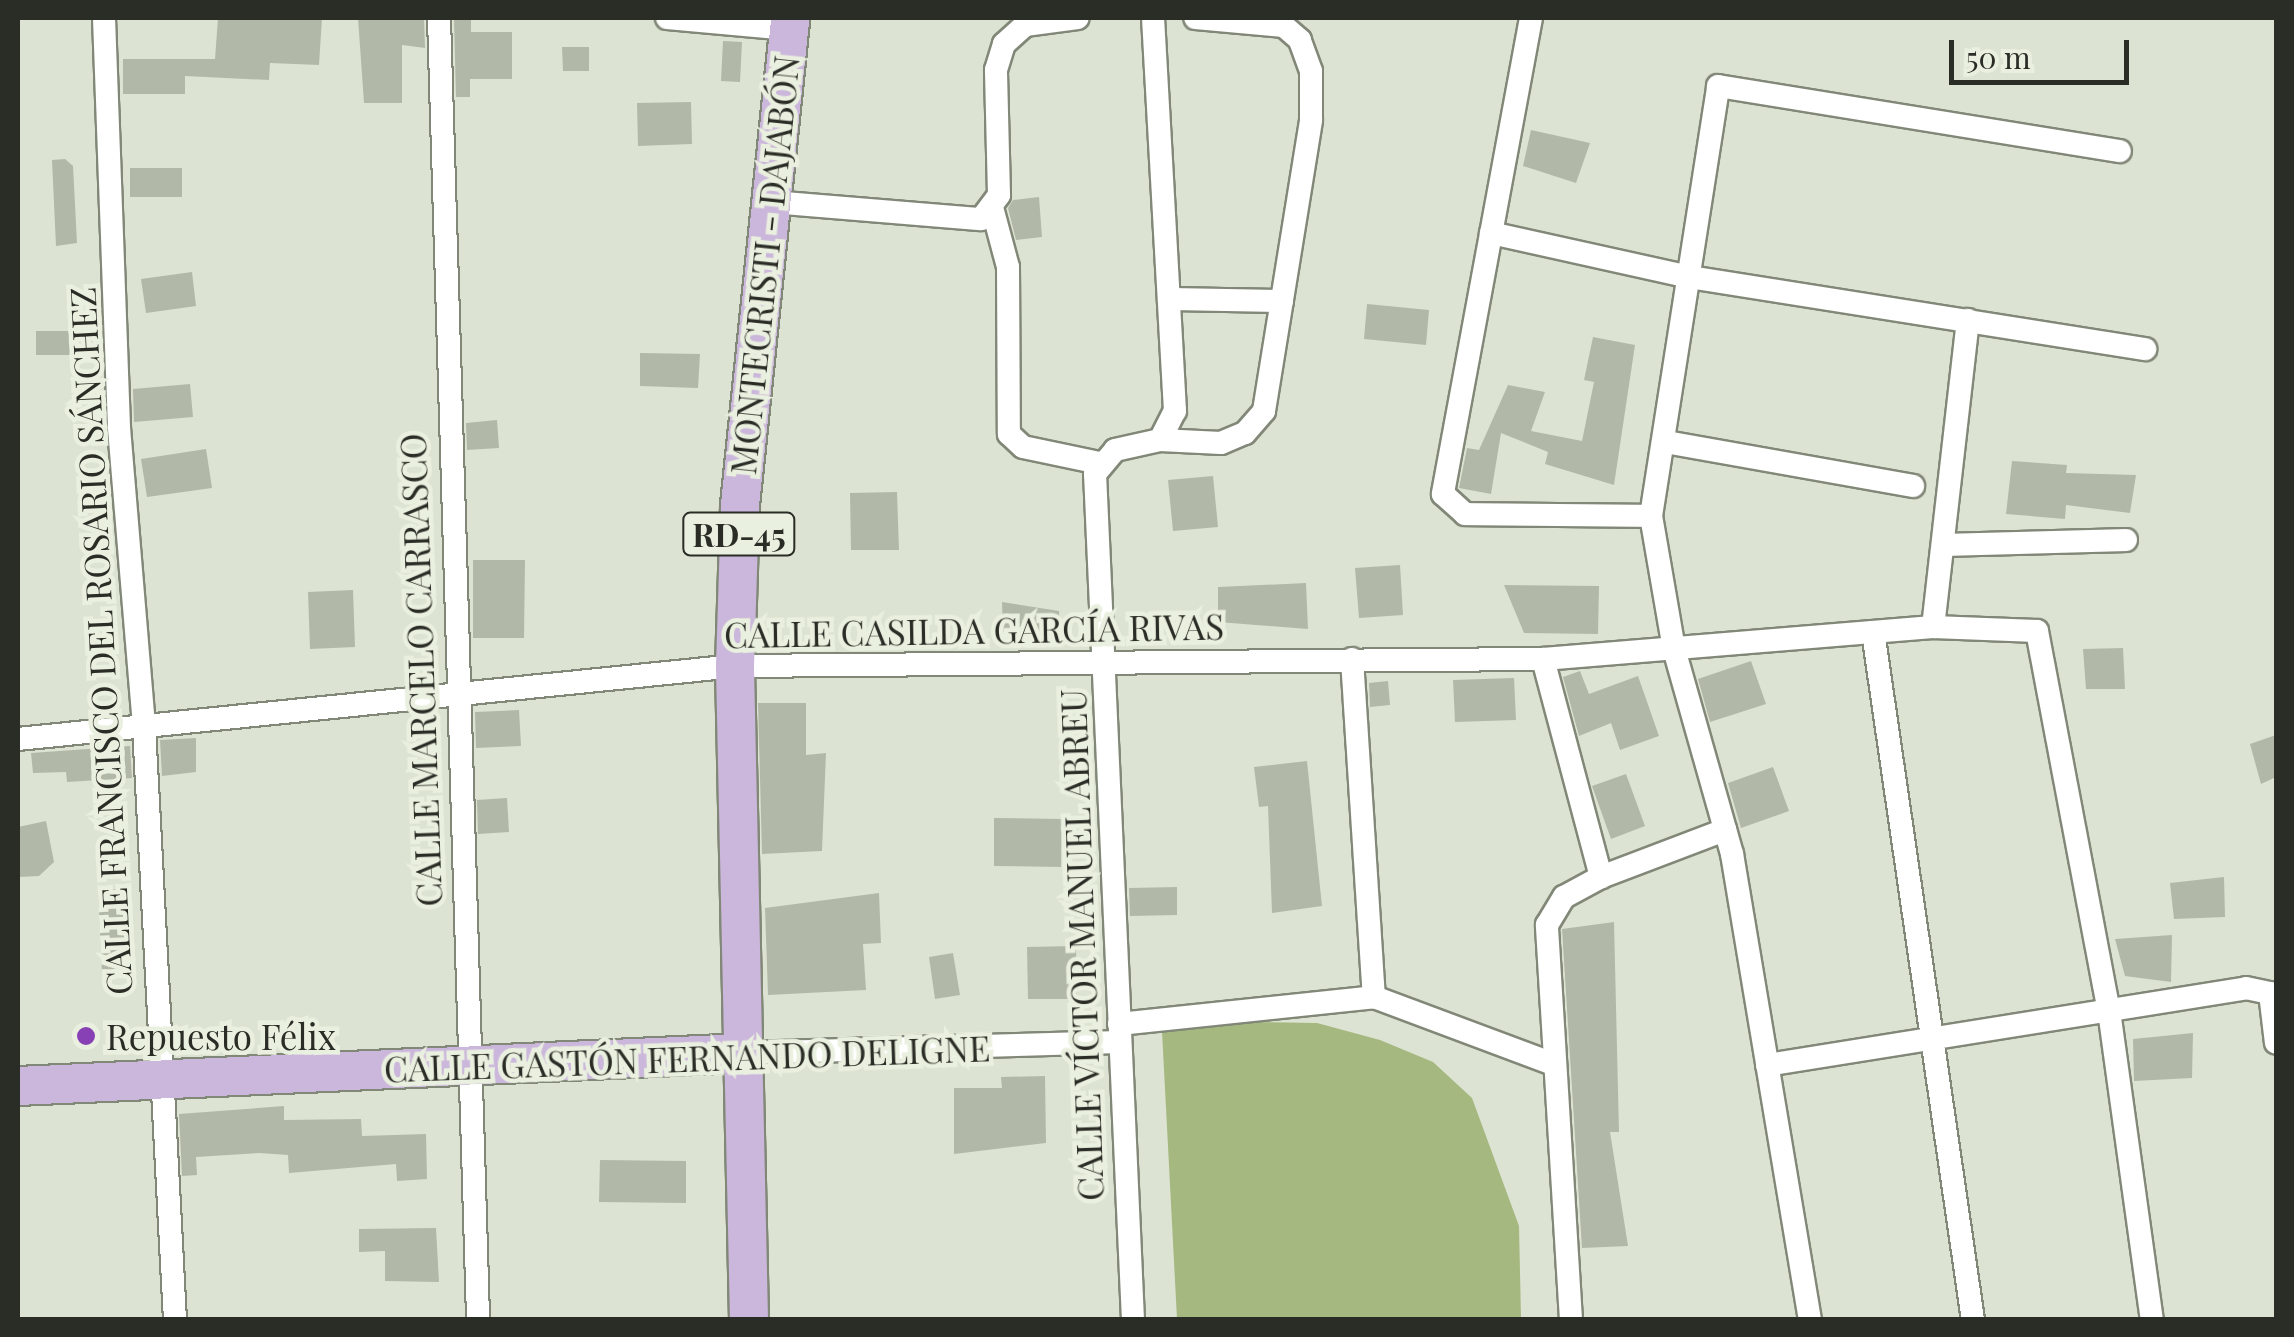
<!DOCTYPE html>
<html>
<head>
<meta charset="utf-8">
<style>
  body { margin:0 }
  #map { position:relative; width:2294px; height:1337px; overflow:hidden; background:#dde3d2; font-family:"Playfair Display",serif }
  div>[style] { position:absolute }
  .green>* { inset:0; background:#a5b880 }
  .building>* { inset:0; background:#b2b8a7 }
  .roads { filter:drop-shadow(2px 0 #828878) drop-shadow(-2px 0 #828878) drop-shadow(0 2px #828878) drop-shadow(0 -2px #828878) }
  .street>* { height:22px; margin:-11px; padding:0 11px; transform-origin:11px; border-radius:11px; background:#fff }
  .primary>* { height:38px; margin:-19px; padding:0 19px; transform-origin:19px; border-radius:19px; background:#cbb7db }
  .dots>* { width:28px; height:28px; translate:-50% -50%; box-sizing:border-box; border:5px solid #eaf0df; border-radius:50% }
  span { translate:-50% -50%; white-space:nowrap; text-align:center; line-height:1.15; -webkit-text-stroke:9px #eaf0df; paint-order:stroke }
  .shield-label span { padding:2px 8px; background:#eaf0df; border:2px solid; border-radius:8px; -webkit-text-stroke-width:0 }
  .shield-label { font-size:32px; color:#2a2c26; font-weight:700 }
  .street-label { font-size:35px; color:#2a2c26 }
  .poi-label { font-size:35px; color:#2a2c26 }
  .left { translate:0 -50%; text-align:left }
  .frame { position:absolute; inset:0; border:20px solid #2a2c26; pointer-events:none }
  .scale { position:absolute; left:1949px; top:40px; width:180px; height:45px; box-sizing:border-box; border:5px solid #2a2c26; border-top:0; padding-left:12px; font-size:30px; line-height:35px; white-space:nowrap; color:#2a2c26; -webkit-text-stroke:8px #eaf0df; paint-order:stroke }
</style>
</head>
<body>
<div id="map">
  <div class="green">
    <div style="clip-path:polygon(1247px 1022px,1317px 1023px,1380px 1040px,1433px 1062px,1472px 1098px,1519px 1226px,1521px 1319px,1177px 1319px,1162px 1031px)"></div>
  </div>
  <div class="building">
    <div style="clip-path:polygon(218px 18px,322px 18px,319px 65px,270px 63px,269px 80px,185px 76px,185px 94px,123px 94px,123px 59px,215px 59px)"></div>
    <div style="clip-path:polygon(358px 18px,424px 18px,425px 48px,402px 45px,402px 103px,364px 103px)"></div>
    <div style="clip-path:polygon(454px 18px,471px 18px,471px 32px,512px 32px,512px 79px,470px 79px,470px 97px,456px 97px)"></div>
    <div style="clip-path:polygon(723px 41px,742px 42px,740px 82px,721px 81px)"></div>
    <div style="clip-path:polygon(562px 47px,589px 47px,589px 71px,563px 71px)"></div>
    <div style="clip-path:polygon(691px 102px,692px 144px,638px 146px,637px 103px)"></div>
    <div style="clip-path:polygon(1531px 130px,1590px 143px,1576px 183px,1523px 166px)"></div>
    <div style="clip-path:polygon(65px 159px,73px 166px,77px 243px,56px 246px,52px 160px)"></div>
    <div style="clip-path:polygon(130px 168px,182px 168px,182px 197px,130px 197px)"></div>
    <div style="clip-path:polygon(1039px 197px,1042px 237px,1016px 240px,1008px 208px,1013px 200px)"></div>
    <div style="clip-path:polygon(192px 272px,196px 306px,146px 313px,141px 279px)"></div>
    <div style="clip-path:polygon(1367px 304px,1429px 310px,1426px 345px,1364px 339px)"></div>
    <div style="clip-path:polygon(36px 331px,75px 331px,75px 355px,36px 355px)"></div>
    <div style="clip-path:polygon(1593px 337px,1635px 345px,1614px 485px,1545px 464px,1548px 452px,1501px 433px,1491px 494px,1459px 488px,1467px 448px,1479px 450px,1508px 385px,1545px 392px,1531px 431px,1582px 441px,1594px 382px,1584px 380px)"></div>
    <div style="clip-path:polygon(640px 353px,700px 354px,698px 388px,640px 386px)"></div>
    <div style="clip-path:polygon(190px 384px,193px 417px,134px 422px,133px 389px)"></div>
    <div style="clip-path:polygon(497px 420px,499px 448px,467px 450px,466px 423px)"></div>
    <div style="clip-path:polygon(206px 449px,212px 488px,147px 497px,141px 459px)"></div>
    <div style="clip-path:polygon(2012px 461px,2067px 465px,2066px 473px,2136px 475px,2130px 513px,2066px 505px,2065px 519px,2006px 514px)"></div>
    <div style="clip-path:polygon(1213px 476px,1218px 527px,1173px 531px,1168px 480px)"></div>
    <div style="clip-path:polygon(897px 492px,899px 550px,851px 550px,850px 493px)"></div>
    <div style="clip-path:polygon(473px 560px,525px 560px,524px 638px,473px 638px)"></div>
    <div style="clip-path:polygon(1400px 565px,1403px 615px,1359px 618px,1355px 568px)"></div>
    <div style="clip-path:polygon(1306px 583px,1308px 629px,1218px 622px,1218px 587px)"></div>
    <div style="clip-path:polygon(1504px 585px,1599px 586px,1598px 634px,1524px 633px)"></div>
    <div style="clip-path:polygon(353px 590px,355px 647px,310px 649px,308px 592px)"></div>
    <div style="clip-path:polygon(1002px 602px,1059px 611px,1060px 633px,1003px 632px)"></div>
    <div style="clip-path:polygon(2123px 648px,2125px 689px,2086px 689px,2083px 649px)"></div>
    <div style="clip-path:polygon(1751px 661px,1766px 704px,1710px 722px,1698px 679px)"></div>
    <div style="clip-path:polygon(1580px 671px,1589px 694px,1638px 676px,1659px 736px,1620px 750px,1611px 723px,1579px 736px,1563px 677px)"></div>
    <div style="clip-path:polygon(1514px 678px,1516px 720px,1455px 722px,1453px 680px)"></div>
    <div style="clip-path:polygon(1388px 681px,1390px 705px,1370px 707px,1369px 683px)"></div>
    <div style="clip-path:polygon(758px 703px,806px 703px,806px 755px,826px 753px,822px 851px,762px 854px)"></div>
    <div style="clip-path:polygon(519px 710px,521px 746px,476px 748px,475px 712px)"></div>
    <div style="clip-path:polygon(2276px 735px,2276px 777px,2261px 784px,2250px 744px)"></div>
    <div style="clip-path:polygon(196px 738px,196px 772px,162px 776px,160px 740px)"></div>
    <div style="clip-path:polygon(130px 746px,132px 778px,67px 782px,66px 772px,33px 773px,31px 753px)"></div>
    <div style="clip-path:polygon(1307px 761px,1322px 906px,1272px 913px,1268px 806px,1259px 807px,1254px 767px)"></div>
    <div style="clip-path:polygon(1773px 767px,1789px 811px,1741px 828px,1728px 783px)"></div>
    <div style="clip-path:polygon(1626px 774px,1645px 826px,1611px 839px,1592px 786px)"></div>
    <div style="clip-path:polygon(507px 798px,509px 832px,478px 834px,477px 800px)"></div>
    <div style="clip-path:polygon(994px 818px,1062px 819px,1061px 867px,994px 866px)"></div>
    <div style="clip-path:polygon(46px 821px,54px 862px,39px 876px,18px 877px,18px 827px)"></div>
    <div style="clip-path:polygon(2224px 877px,2225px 917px,2174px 919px,2170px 883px)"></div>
    <div style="clip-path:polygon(1177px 887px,1177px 915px,1130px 916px,1129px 888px)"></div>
    <div style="clip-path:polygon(124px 889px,129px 975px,102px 973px,98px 890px)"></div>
    <div style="clip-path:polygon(879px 893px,881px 943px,863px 944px,866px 990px,768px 995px,765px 908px)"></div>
    <div style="clip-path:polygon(1614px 922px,1619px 1132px,1610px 1132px,1628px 1246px,1582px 1248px,1562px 929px)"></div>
    <div style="clip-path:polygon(2172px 935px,2171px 982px,2125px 976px,2115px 939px)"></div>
    <div style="clip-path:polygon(1076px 946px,1077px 999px,1028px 999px,1027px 947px)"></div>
    <div style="clip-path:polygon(953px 953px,960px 995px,935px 999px,929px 957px)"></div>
    <div style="clip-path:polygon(2193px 1033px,2192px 1078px,2134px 1081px,2133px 1039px)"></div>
    <div style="clip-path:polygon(1045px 1076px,1046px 1143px,954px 1154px,954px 1088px,1002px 1088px,1001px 1077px)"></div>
    <div style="clip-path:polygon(284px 1106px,284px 1120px,361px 1119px,362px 1136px,426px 1134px,427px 1179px,397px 1181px,396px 1164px,289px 1173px,288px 1155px,259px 1153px,196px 1157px,197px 1175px,182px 1176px,179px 1114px)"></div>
    <div style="clip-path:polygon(600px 1160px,686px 1161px,686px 1203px,599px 1202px)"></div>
    <div style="clip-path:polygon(436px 1228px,439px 1282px,385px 1281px,385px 1251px,359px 1252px,359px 1229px)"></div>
  </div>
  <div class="roads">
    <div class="street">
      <div style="left:104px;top:18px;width:410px;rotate:87.9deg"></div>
      <div style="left:119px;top:428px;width:300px;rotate:85.2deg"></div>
      <div style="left:144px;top:727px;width:594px;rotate:87.01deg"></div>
      <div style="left:439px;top:18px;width:1303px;rotate:88.28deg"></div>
      <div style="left:667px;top:18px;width:122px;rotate:5.2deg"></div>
      <div style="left:1531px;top:18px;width:484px;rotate:100.5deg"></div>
      <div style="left:1443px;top:494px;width:30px;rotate:42deg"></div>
      <div style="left:1465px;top:514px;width:186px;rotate:0.6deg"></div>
      <div style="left:772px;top:202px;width:210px;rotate:4.7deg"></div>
      <div style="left:981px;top:219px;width:30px;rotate:-53deg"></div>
      <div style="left:999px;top:195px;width:125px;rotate:-91.4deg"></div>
      <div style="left:996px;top:70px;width:27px;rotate:-73deg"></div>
      <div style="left:1004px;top:44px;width:28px;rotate:-42deg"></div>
      <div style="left:1025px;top:25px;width:53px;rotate:-7.5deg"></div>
      <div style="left:993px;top:211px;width:58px;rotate:75deg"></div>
      <div style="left:1008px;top:267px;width:167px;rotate:89.7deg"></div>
      <div style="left:1009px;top:434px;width:19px;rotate:43deg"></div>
      <div style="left:1023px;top:447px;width:78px;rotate:11.9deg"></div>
      <div style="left:1491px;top:233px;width:204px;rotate:12.5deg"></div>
      <div style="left:1690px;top:277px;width:461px;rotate:9deg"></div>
      <div style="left:1169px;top:299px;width:113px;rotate:1deg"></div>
      <div style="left:1160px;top:440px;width:61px;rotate:2.8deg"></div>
      <div style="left:1221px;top:443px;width:26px;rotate:-23deg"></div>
      <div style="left:1245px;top:433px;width:29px;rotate:-49deg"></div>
      <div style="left:1264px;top:411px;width:295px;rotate:-80.8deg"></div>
      <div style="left:1311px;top:120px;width:49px;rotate:-90deg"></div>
      <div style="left:1311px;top:71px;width:33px;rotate:-110deg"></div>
      <div style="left:1300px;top:40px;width:21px;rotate:-139deg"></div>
      <div style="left:1284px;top:26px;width:89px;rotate:-174.9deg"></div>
      <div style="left:1666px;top:442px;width:251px;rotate:10.1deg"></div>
      <div style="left:1945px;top:545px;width:181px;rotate:-1.6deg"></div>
      <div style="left:1933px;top:627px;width:309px;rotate:-83.5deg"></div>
      <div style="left:1873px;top:632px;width:695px;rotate:81.73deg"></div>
      <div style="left:1352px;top:659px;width:339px;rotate:86.3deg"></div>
      <div style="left:1543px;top:659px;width:226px;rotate:75.1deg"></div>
      <div style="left:18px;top:739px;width:721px;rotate:-5.81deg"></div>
      <div style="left:735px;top:666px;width:808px;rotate:-0.5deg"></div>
      <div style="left:1543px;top:659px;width:391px;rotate:-4.7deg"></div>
      <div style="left:1933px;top:627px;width:104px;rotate:2.2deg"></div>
      <div style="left:2037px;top:631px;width:387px;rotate:79.3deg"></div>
      <div style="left:2109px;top:1011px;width:312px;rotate:82.1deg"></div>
      <div style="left:1119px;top:1024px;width:256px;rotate:-6deg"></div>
      <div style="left:1374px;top:997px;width:191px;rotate:20.5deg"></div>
      <div style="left:745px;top:1053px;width:372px;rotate:-1.7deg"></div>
      <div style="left:1767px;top:1065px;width:485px;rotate:-9.1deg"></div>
      <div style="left:2246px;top:988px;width:25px;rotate:12deg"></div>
      <div style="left:2270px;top:993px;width:50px;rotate:83.2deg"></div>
      <div style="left:1133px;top:1320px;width:847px;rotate:-92.57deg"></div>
      <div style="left:1095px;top:474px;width:31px;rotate:-50deg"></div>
      <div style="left:1115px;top:450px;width:46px;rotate:-12.5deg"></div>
      <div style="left:1160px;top:440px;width:33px;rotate:-63deg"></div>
      <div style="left:1175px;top:411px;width:394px;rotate:-93.2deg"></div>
      <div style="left:1571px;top:1320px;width:396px;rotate:-93.5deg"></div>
      <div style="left:1547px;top:925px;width:33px;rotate:-59deg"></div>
      <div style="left:1564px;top:897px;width:42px;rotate:-28.4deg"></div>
      <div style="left:1601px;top:877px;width:133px;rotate:-20.8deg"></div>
      <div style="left:1810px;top:1320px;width:472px;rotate:-99.5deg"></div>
      <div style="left:1732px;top:854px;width:213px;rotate:-105.8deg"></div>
      <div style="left:1674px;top:649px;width:135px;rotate:-99.8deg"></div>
      <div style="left:1651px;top:516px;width:435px;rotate:-81.1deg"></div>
      <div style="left:1718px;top:86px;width:407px;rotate:9.2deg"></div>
    </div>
    <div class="primary">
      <div style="left:18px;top:1086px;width:728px;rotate:-2.6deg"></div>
      <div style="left:749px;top:1320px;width:654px;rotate:-91.23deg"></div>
      <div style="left:735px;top:666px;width:161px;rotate:-88.2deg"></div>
      <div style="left:740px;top:505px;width:490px;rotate:-84.1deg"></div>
    </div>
  </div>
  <div class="dots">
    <div style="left:86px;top:1036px;background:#8841b4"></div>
  </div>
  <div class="shield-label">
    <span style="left:739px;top:534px">RD-45</span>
  </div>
  <div class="street-label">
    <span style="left:764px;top:265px;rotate:-84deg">MONTECRISTI - DAJABÓN</span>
    <span style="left:974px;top:630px;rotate:-1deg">CALLE CASILDA GARCÍA RIVAS</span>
    <span style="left:100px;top:641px;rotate:-93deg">CALLE FRANCISCO DEL ROSARIO SÁNCHEZ</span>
    <span style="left:420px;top:670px;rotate:-92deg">CALLE MARCELO CARRASCO</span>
    <span style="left:1081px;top:945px;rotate:-92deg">CALLE VÍCTOR MANUEL ABREU</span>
    <span style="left:687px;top:1058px;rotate:-2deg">CALLE GASTÓN FERNANDO DELIGNE</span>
  </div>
  <div class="poi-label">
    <span class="left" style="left:106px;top:1036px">Repuesto Félix</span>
  </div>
  <div class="frame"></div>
  <div class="scale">50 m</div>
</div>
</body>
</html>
